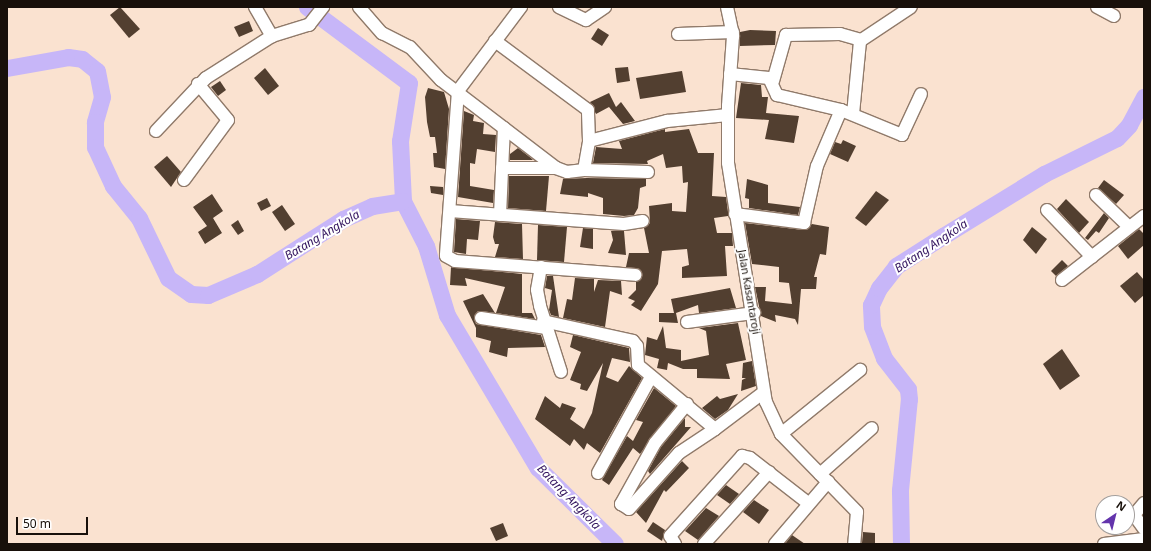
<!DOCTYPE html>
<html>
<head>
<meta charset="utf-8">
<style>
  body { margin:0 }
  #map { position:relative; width:1151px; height:551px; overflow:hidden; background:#fae2d0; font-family:"Noto Sans",sans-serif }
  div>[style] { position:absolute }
  .river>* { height:17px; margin:-8.5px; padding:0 8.5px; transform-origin:8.5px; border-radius:8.5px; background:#c7b6f8 }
  .building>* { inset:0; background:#523f30 }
  .roads { filter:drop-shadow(1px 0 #907a6a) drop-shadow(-1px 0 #907a6a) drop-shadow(0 1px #907a6a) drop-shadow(0 -1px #907a6a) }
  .minor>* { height:12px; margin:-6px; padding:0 6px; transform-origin:6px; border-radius:6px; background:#fff }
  span { translate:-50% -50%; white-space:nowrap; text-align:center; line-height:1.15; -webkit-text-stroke:4px #fff; paint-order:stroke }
  .street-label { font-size:11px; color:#18100a }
  .water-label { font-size:12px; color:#341660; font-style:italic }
  .frame { position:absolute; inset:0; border:8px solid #18100a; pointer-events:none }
  .north { position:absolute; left:1095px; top:495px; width:40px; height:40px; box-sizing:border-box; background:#fff; border:1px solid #a39f9d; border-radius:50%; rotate:35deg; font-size:11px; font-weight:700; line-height:16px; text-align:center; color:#18100a }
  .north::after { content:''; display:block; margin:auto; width:14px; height:18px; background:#6334ac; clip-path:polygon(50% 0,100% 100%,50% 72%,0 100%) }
  .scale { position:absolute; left:16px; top:517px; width:72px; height:18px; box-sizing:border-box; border:2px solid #18100a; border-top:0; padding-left:5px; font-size:12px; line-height:14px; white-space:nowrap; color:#18100a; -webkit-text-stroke:3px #fff; paint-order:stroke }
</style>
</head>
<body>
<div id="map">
  <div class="river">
    <div style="left:307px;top:7px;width:127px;rotate:36.7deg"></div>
    <div style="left:409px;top:83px;width:59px;rotate:98.8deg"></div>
    <div style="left:400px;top:141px;width:60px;rotate:87.1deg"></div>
    <div style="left:403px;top:201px;width:51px;rotate:62.9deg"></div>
    <div style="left:426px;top:246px;width:72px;rotate:73.1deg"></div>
    <div style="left:447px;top:315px;width:178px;rotate:59.3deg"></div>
    <div style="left:538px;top:468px;width:108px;rotate:44.6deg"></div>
    <div style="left:7px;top:68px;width:62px;rotate:-10.2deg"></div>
    <div style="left:68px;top:57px;width:14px;rotate:8deg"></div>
    <div style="left:82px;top:59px;width:19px;rotate:39deg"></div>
    <div style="left:97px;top:71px;width:26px;rotate:79deg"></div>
    <div style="left:102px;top:97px;width:26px;rotate:106deg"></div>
    <div style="left:95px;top:122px;width:25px;rotate:90deg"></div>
    <div style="left:95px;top:147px;width:43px;rotate:65.2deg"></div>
    <div style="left:113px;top:186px;width:41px;rotate:50.9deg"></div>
    <div style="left:139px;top:218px;width:67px;rotate:64.2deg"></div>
    <div style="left:168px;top:278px;width:28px;rotate:35deg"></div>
    <div style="left:191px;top:294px;width:17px;rotate:3deg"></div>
    <div style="left:208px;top:295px;width:53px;rotate:-23.2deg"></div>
    <div style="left:257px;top:274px;width:102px;rotate:-32.6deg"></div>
    <div style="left:343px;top:219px;width:32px;rotate:-24deg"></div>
    <div style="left:372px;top:206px;width:31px;rotate:-9deg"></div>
    <div style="left:901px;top:544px;width:54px;rotate:-91.1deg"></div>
    <div style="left:900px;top:490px;width:91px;rotate:-84.4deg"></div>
    <div style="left:909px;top:399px;width:10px;rotate:-96deg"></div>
    <div style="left:908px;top:389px;width:39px;rotate:-128deg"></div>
    <div style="left:884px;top:358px;width:34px;rotate:-111deg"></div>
    <div style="left:872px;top:326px;width:21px;rotate:-93deg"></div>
    <div style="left:871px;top:305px;width:19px;rotate:-65deg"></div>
    <div style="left:879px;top:288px;width:28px;rotate:-52deg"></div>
    <div style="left:896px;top:266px;width:56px;rotate:-32.6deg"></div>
    <div style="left:943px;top:236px;width:119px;rotate:-31.5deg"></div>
    <div style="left:1044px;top:174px;width:81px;rotate:-26.3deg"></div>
    <div style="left:1117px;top:138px;width:18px;rotate:-47deg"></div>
    <div style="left:1129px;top:125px;width:32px;rotate:-62deg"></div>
  </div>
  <div class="building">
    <div style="clip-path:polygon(120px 7px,140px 29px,129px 38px,110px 15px)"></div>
    <div style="clip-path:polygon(249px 21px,253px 31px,239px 37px,234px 27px)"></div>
    <div style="clip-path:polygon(598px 28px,609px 35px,602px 46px,591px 39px)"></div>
    <div style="clip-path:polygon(750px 30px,776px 31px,775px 45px,740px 46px,740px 32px)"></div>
    <div style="clip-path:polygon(628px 67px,630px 81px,617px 83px,615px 68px)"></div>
    <div style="clip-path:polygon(265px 68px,279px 86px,268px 95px,254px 78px)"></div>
    <div style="clip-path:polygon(682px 71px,686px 92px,640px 99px,636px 78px)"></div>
    <div style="clip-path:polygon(220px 81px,226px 90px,218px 96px,211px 87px)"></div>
    <div style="clip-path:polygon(741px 83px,761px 85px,762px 97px,768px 97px,766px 113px,799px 116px,794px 143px,765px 139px,769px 120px,736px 118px)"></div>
    <div style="clip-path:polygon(428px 88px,444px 92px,449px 109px,445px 169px,434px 167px,433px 153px,437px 153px,435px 137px,430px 137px,427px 122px,425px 97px)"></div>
    <div style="clip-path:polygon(609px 93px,616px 107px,621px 102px,635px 121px,623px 124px,609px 107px,596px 114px,590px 102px)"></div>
    <div style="clip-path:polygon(464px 111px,474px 115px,473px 121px,484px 123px,483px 134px,496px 135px,495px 152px,477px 149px,475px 164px,470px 163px,470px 186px,494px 190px,493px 203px,458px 197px)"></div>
    <div style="clip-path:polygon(665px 129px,665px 132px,689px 129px,698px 153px,714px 153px,712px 196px,726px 197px,728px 212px,728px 216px,714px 218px,717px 233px,732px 233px,733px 246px,725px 246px,727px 276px,682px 278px,682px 267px,689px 265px,687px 249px,662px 251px,658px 284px,641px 311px,631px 305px,635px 301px,628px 298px,636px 290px,636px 282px,642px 275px,639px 269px,626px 267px,629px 253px,649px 253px,644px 228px,650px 223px,649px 206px,672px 203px,672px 211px,686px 212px,688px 182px,683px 183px,682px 166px,666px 168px,663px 154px,647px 161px,648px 164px,593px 163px,596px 147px,622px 149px,619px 141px)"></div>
    <div style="clip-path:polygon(843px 140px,856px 146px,848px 162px,830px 154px,835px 142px,841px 144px)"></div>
    <div style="clip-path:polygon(518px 148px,531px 158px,533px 160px,510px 160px,510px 154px)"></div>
    <div style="clip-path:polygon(167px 156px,181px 172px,171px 187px,154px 167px)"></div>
    <div style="clip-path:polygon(509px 176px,549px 176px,546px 211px,508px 208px)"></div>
    <div style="clip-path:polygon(563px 179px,587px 178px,646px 179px,646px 186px,640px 188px,638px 208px,634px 215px,624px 216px,603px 214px,603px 198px,588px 193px,588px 197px,560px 194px)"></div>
    <div style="clip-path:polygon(747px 179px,768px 185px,768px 203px,800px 207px,798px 215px,749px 208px,749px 199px,745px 198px)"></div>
    <div style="clip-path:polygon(1104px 180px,1124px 195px,1116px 204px,1098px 188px)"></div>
    <div style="clip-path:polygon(430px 186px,443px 187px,443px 195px,431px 193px)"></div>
    <div style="clip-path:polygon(876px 191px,889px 200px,866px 226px,855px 218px)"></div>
    <div style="clip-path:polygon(212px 194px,223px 211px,213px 218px,222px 233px,205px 244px,198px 232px,207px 226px,193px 207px)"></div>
    <div style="clip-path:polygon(267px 198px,271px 206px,261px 211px,257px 203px)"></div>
    <div style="clip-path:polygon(1066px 199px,1089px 222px,1079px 233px,1057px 209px)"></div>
    <div style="clip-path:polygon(282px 205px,295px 224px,285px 231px,272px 212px)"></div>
    <div style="clip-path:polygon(1104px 213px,1109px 218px,1099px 233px,1096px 231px,1088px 240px,1085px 238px)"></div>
    <div style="clip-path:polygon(456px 219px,480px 221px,478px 240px,467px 239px,466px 254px,454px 252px)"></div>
    <div style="clip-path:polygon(238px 220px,244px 231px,238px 235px,231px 225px)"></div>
    <div style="clip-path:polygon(495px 222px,522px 224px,523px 259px,495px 257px,499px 244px,495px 244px,493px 237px)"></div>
    <div style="clip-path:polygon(745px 223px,803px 230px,812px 224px,829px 227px,826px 255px,820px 254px,814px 277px,817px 277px,816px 289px,801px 289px,798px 325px,795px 319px,775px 315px,776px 322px,761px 316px,755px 287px,766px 287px,765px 301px,792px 304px,789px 283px,779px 282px,779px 267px,752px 264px)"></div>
    <div style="clip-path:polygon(538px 225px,567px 227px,564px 262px,537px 260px)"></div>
    <div style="clip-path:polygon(1032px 227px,1047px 239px,1036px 254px,1023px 240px)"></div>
    <div style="clip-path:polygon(583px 228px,593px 229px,593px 249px,580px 247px)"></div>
    <div style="clip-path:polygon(1139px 229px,1144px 234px,1144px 245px,1128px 259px,1118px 246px)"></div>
    <div style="clip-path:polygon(611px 231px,624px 231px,626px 255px,608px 253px,613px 240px)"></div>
    <div style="clip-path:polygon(1062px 260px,1068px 266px,1056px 276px,1051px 271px)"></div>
    <div style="clip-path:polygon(451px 267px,522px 274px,522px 313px,532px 313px,535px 319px,496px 313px,505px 287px,465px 278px,467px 286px,450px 285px)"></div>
    <div style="clip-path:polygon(1137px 272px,1144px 280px,1144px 295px,1135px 303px,1120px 286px)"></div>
    <div style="clip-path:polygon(547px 276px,553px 276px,559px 317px,551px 315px,549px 310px,552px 290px,545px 288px)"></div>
    <div style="clip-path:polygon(575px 278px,594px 279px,594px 292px,598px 280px,621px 281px,622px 295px,610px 291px,605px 327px,563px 318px,567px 299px,572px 300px)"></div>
    <div style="clip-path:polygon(730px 288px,736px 308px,699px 313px,698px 305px,676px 313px,678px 323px,659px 322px,659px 313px,674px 313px,671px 299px)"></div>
    <div style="clip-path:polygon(483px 294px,495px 313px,478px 311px,474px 317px,476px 324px,541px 335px,545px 347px,508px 348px,507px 357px,489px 352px,491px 341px,476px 337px,476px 328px,463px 301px)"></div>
    <div style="clip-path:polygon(738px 323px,746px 360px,726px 364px,730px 379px,697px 378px,697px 369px,683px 369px,668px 363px,667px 370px,657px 368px,659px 359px,645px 355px,647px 337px,657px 340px,663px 326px,666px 348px,681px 350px,681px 361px,709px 355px,706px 331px,699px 328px)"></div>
    <div style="clip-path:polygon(573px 335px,629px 348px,630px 362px,612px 358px,606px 377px,618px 382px,629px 366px,642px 378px,600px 453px,587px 443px,584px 450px,574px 439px,570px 446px,535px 419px,545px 396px,560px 408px,562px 403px,576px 408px,570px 419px,584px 429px,592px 413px,603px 363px,587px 391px,580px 389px,581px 384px,570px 380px,581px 352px,570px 347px)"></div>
    <div style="clip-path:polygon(1062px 349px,1080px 376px,1060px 390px,1043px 364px)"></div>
    <div style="clip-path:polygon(752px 361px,756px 386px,741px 391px,742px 380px,746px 378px,742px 378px,743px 363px)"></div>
    <div style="clip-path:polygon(654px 388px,676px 406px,640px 454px,633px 448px,609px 485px,602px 480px,627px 436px,633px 441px,643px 422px,636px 420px)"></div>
    <div style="clip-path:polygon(738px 394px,728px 410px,715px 419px,702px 408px,717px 396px,720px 399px)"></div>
    <div style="clip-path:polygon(685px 418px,685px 427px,691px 427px,650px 474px,648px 471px,661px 447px)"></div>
    <div style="clip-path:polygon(682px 461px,689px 468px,666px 492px,664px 490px,646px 523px,636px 512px)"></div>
    <div style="clip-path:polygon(726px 485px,739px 494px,730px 504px,717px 495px)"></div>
    <div style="clip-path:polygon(754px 500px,769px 510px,759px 524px,743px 512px)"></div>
    <div style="clip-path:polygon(706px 508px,719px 516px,698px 540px,685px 531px)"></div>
    <div style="clip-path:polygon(653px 522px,665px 530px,662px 541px,647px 531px)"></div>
    <div style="clip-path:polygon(503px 523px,508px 536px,496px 541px,490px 528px)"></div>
    <div style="clip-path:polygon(863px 532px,875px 533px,875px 544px,862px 543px)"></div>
    <div style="clip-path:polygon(792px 535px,805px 544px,785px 544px)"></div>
  </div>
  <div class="roads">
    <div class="minor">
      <div style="left:255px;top:7px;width:34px;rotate:60deg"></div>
      <div style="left:272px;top:36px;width:39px;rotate:-17deg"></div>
      <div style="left:309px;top:25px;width:23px;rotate:-52deg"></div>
      <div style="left:359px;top:7px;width:35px;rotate:49deg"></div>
      <div style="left:382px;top:33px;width:31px;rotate:27deg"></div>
      <div style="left:410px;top:47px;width:45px;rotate:46.8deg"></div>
      <div style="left:441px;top:80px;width:145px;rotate:37.4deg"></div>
      <div style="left:556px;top:168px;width:12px;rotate:20deg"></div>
      <div style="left:567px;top:172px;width:17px;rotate:-7deg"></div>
      <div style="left:584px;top:170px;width:29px;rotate:-80deg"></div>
      <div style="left:589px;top:141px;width:31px;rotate:-92deg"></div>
      <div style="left:588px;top:110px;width:116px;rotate:-143.4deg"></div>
      <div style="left:521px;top:7px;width:105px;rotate:126.9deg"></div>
      <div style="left:458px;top:91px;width:165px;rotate:94.2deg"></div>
      <div style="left:446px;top:256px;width:10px;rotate:29deg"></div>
      <div style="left:455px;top:261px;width:181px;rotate:4.4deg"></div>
      <div style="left:559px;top:7px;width:30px;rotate:26deg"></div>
      <div style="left:586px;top:20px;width:23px;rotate:-34deg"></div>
      <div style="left:727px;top:7px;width:30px;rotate:78deg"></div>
      <div style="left:733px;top:36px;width:70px;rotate:94.1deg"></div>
      <div style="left:728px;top:106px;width:57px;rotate:90deg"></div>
      <div style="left:728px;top:163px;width:242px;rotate:81deg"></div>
      <div style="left:766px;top:402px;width:35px;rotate:65deg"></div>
      <div style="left:781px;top:434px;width:109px;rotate:45.7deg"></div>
      <div style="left:857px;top:512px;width:32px;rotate:95deg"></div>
      <div style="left:1097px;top:7px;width:19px;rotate:28deg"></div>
      <div style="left:678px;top:34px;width:55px;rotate:-2.1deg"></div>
      <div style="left:730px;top:74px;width:39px;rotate:6deg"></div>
      <div style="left:769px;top:78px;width:19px;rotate:65deg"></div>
      <div style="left:777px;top:95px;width:66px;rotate:13.2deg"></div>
      <div style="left:773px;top:81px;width:48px;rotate:-74.2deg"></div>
      <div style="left:786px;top:35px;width:54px;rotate:-1.1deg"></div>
      <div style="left:840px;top:34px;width:22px;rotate:16deg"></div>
      <div style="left:853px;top:114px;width:73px;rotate:-84.5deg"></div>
      <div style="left:860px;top:41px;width:61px;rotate:-33.7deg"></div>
      <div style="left:156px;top:131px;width:73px;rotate:-46.7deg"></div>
      <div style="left:206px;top:78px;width:78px;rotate:-32.5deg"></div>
      <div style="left:589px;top:141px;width:81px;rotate:-14.4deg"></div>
      <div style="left:667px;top:121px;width:61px;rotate:-5.6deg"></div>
      <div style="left:502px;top:168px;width:54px"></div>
      <div style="left:584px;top:170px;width:64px;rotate:1.8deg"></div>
      <div style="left:184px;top:180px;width:74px;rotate:-53.7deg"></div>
      <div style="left:228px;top:120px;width:47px;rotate:-129.8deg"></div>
      <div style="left:1096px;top:195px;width:45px;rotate:44.1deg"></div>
      <div style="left:1047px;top:210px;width:65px;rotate:46.2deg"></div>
      <div style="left:450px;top:211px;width:174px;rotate:4.3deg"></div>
      <div style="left:624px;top:224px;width:19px;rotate:-9deg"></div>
      <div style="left:735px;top:214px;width:70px;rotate:7.4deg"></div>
      <div style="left:804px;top:223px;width:58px;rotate:-77.2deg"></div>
      <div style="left:817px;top:166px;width:61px;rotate:-66.8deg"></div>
      <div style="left:841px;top:110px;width:66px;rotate:22.3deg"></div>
      <div style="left:902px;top:135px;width:45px;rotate:-65.1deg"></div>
      <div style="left:500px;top:215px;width:87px;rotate:-87.4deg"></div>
      <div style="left:541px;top:267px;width:23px;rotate:100deg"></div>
      <div style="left:537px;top:290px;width:16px;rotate:79deg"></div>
      <div style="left:540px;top:306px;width:69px;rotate:72.3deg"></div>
      <div style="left:1062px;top:280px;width:104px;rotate:-38deg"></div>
      <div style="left:481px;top:318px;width:66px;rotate:8.7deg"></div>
      <div style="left:543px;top:321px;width:92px;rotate:12.5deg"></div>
      <div style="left:633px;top:341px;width:6px;rotate:51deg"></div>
      <div style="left:637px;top:346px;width:19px;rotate:87deg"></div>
      <div style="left:638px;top:365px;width:100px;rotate:39.7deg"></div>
      <div style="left:715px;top:429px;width:61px;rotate:-37.1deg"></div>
      <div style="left:687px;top:322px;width:68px;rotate:-7.7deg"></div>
      <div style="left:687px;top:404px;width:50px;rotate:129.4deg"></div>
      <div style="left:655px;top:443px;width:70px;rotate:119.1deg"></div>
      <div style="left:621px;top:504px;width:9px;rotate:32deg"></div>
      <div style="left:629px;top:509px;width:75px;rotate:-48.2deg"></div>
      <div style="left:679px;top:453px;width:43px;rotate:-33.7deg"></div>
      <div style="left:781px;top:434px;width:102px;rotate:-39deg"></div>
      <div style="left:598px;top:473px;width:110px;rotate:-61.1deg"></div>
      <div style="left:820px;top:474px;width:69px;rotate:-41.5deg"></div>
      <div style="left:1144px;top:503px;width:16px;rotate:130deg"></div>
      <div style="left:1134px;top:515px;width:17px;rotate:54deg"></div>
      <div style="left:675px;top:544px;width:9px;rotate:-122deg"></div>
      <div style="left:670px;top:536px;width:108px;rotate:-48deg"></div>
      <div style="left:742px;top:456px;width:8px;rotate:14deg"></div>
      <div style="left:750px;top:458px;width:73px;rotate:37.8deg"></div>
      <div style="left:704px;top:544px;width:97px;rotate:-47.9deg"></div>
      <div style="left:775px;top:544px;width:82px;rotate:-49.5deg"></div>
      <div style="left:1104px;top:544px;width:40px;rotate:-7.1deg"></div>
    </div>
  </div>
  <div class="street-label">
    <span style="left:749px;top:292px;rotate:80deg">Jalan Kasantaroji</span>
  </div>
  <div class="water-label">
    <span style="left:322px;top:235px;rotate:-31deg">Batang Angkola</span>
    <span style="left:931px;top:246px;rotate:-34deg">Batang Angkola</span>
    <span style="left:569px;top:497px;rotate:46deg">Batang Angkola</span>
  </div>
  <div class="frame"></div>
  <div class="north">N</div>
  <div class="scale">50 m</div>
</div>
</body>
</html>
